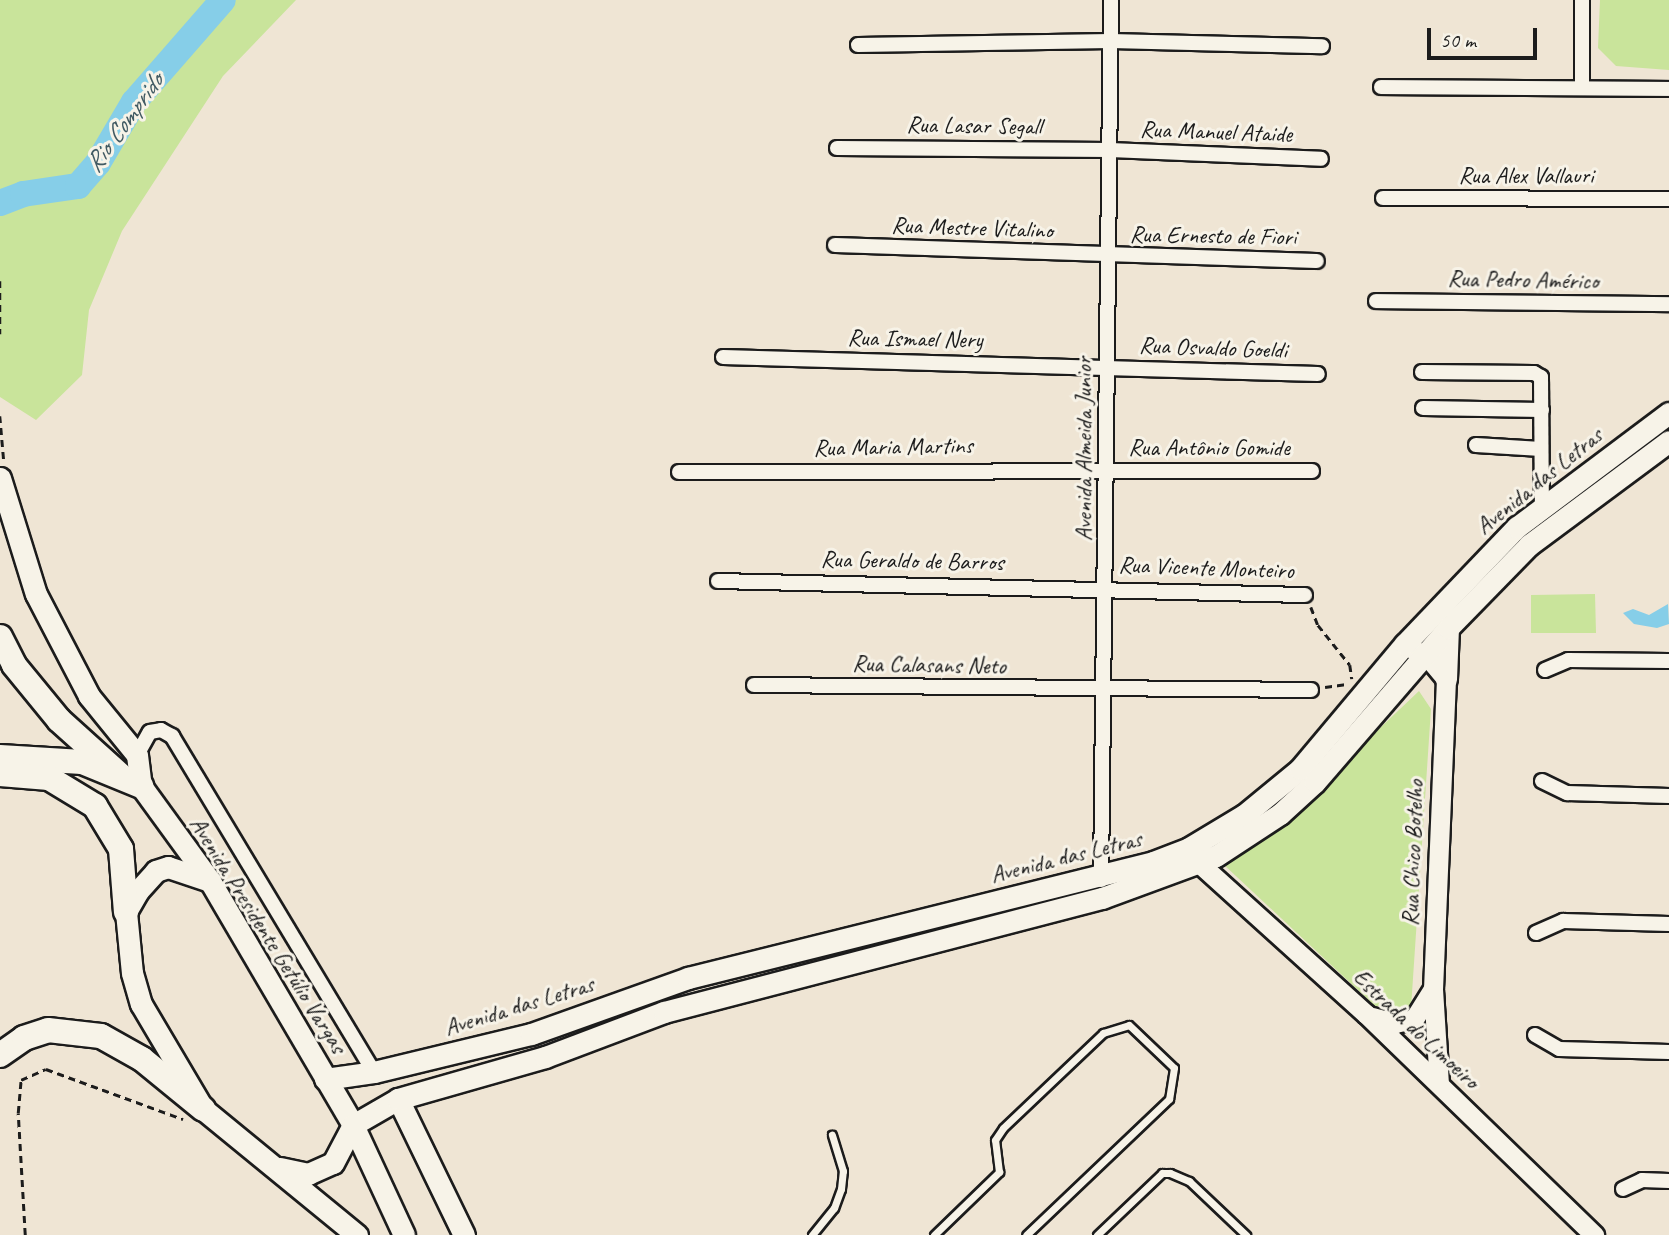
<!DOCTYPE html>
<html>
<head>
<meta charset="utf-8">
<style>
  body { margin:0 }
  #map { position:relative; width:1669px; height:1235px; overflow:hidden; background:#efe5d4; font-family:Caveat,sans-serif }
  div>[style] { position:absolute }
  .green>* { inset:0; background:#c9e49b }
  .water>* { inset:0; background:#86cee8 }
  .river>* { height:26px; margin:-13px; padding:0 13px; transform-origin:13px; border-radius:13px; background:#86cee8 }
  .path>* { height:2.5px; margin-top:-1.25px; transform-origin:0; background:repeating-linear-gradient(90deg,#1c1c1c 0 7px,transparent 0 12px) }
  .roads { filter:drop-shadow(2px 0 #1c1c1c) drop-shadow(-2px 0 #1c1c1c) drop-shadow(0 2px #1c1c1c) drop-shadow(0 -2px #1c1c1c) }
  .service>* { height:7px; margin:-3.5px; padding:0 3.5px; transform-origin:3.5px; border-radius:3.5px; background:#f7f3e8 }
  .minor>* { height:14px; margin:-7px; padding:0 7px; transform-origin:7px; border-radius:7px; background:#f7f3e8 }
  .secondary>* { height:19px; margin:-9.5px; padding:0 9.5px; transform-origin:9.5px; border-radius:9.5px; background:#f7f3e8 }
  .primary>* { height:21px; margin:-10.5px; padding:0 10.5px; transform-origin:10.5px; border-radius:10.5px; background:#f7f3e8 }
  .motorway>* { height:24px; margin:-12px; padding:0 12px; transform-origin:12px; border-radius:12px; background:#f7f3e8 }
  span { translate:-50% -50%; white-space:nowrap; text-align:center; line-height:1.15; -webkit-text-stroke:6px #f7f3e8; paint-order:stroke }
  .street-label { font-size:24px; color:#1c1c1c }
  .water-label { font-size:26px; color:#415a63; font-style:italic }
  .scale { position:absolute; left:1427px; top:28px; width:110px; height:32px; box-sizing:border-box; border:4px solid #1c1c1c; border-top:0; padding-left:9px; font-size:21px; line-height:24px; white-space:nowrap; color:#1c1c1c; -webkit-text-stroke:5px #f7f3e8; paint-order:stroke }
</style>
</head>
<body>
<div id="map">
  <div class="green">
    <div style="clip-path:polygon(0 0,296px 0,223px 76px,122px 231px,89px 310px,82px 375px,36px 420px,0 397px)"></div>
    <div style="clip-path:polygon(1600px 0,1669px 0,1669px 70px,1616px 66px,1598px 48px)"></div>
    <div style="clip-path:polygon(1595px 594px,1596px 633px,1531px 633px,1531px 595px)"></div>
    <div style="clip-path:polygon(1419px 691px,1431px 709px,1411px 1008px,1375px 1006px,1222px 863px,1265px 837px)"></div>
  </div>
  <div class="water">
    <div style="clip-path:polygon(1668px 604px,1669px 624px,1657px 628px,1634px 624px,1623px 613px,1633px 609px,1649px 615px)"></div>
  </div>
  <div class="river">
    <div style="left:0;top:203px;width:25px;rotate:-21deg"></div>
    <div style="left:23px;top:194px;width:56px;rotate:-8.3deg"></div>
    <div style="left:78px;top:186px;width:30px;rotate:-49deg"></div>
    <div style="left:98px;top:163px;width:71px;rotate:-59.5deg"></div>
    <div style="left:134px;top:102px;width:135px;rotate:-48.9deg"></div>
  </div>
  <div class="path">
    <div style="left:0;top:281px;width:53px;rotate:90deg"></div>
    <div style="left:0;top:416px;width:46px;rotate:85deg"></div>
    <div style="left:1311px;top:607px;width:19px;rotate:69deg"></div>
    <div style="left:1318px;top:625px;width:51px;rotate:51.3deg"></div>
    <div style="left:1350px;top:665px;width:14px;rotate:82deg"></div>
    <div style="left:1325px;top:687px;width:22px;rotate:-8deg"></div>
    <div style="left:25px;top:1235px;width:122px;rotate:-93.3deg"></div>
    <div style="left:18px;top:1113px;width:33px;rotate:-85deg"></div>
    <div style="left:21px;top:1080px;width:27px;rotate:-24deg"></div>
    <div style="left:46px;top:1069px;width:146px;rotate:20.1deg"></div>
  </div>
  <div class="roads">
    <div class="service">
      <div style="left:812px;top:1235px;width:35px;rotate:-51deg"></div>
      <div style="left:834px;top:1208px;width:20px;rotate:-70deg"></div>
      <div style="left:841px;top:1189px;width:18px;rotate:-84deg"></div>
      <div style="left:843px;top:1171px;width:38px;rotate:-107deg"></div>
      <div style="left:934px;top:1235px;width:91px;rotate:-44.1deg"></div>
      <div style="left:999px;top:1172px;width:32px;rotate:-97deg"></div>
      <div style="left:995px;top:1140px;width:14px;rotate:-56deg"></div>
      <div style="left:1003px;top:1128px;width:138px;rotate:-43.5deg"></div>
      <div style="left:1103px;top:1033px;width:27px;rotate:-17deg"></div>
      <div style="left:1129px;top:1025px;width:62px;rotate:43.7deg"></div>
      <div style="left:1174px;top:1068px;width:31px;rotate:99deg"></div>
      <div style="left:1169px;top:1099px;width:197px;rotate:136.4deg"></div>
      <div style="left:1097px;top:1235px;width:90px;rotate:-43.6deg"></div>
      <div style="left:1162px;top:1173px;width:8px"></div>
      <div style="left:1170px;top:1173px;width:21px;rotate:23deg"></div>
      <div style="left:1189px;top:1181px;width:79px;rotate:43.5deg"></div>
    </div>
    <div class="minor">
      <div style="left:858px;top:45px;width:253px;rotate:-0.9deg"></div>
      <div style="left:1111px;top:41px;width:211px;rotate:1.4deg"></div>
      <div style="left:1381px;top:87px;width:288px;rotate:0.4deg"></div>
      <div style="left:1582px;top:87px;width:87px;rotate:-90deg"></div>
      <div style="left:837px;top:148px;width:273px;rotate:0.4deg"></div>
      <div style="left:1110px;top:150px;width:211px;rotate:2.4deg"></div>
      <div style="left:1383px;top:198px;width:286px;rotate:0.2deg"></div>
      <div style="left:835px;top:245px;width:482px;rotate:1.9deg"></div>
      <div style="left:1376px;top:301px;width:293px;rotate:0.6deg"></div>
      <div style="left:723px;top:357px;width:595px;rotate:1.64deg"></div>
      <div style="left:1422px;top:372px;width:112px;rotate:0.5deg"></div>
      <div style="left:1534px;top:373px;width:8px;rotate:30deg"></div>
      <div style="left:1541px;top:377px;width:129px;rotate:89.6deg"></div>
      <div style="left:1423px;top:408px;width:119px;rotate:1deg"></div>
      <div style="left:1476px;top:445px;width:65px;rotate:3.5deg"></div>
      <div style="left:679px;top:472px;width:633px;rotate:-0.09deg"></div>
      <div style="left:718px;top:581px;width:587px;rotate:1.37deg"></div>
      <div style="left:1545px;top:670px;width:25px;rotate:-23deg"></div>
      <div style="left:1568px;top:660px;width:101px;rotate:0.6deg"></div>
      <div style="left:754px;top:685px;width:557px;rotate:0.51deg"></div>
      <div style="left:137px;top:755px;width:26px;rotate:-61deg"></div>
      <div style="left:150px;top:732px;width:11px;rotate:-10deg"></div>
      <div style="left:161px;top:730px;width:13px;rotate:29deg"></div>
      <div style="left:172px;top:736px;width:392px;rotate:59deg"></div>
      <div style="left:1542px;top:781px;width:28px;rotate:26deg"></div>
      <div style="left:1567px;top:793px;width:102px;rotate:1.7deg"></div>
      <div style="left:1101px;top:880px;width:880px;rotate:-89.35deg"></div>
      <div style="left:1536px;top:933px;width:30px;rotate:-24deg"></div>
      <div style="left:1563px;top:921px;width:106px;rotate:1.6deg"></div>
      <div style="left:1535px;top:1035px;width:28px;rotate:30deg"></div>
      <div style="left:1559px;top:1049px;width:110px;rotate:1.6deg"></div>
      <div style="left:1623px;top:1189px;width:21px;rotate:-25deg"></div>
      <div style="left:1642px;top:1180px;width:27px;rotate:2deg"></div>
    </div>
    <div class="secondary">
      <div style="left:1410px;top:647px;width:25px;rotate:34deg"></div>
      <div style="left:1431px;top:661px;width:23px;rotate:50deg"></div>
      <div style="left:1446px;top:679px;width:310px;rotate:92.4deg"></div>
      <div style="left:1433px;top:989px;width:95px;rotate:86.4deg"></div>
      <div style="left:1190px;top:850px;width:17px;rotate:54deg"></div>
      <div style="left:1200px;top:864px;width:224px;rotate:42.1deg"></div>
      <div style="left:1366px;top:1014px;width:318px;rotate:44.1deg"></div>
      <div style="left:1372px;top:1017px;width:24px;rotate:15deg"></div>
      <div style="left:1395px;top:1023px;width:19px;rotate:-12deg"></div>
      <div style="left:1414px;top:1019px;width:36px;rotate:-58deg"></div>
    </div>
    <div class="primary">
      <div style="left:0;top:478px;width:121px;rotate:72.8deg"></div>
      <div style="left:36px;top:594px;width:115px;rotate:62.5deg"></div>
      <div style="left:89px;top:696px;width:76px;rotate:50.9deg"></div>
      <div style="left:137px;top:755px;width:31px;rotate:83deg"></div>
      <div style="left:141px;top:786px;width:117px;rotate:54deg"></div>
      <div style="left:210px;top:881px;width:283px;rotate:59.6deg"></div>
      <div style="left:353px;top:1125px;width:121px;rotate:65.1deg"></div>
      <div style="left:1446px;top:679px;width:51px;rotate:-87.8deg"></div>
      <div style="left:210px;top:881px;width:44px;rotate:-161.6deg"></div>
      <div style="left:168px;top:867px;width:13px;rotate:162deg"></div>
      <div style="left:156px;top:871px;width:27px;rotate:132deg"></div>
      <div style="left:138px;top:891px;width:24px;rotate:120deg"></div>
      <div style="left:126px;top:912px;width:61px;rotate:84.4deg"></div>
      <div style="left:132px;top:973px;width:32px;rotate:74deg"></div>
      <div style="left:141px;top:1004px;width:122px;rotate:59.4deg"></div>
      <div style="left:203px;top:1109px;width:199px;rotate:39.3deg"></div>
      <div style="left:325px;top:1079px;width:49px;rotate:-8.1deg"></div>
      <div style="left:374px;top:1072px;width:162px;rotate:-13.6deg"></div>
      <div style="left:531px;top:1034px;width:167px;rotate:-19.6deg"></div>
      <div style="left:688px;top:978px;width:479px;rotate:-14deg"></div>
      <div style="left:1153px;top:862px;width:39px;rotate:-21deg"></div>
      <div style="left:1189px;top:848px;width:64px;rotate:-31deg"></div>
      <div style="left:1244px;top:815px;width:72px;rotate:-39.4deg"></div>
      <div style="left:1300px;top:769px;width:163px;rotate:-50deg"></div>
      <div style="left:1405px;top:644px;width:162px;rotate:-46.3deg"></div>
      <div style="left:1517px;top:527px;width:190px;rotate:-36.9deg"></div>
      <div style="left:398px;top:1099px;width:151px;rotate:64.1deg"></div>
      <div style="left:353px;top:1125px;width:52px;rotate:-30deg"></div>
      <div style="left:398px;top:1099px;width:153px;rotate:-15.9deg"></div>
      <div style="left:545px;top:1057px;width:127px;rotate:-20.7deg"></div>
      <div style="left:664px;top:1012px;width:453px;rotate:-14.6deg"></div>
      <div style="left:1102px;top:898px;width:121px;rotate:-20.2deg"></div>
      <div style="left:1216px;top:856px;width:77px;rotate:-33.3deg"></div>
      <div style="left:1280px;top:814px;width:47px;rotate:-42.4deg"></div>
      <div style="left:1315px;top:782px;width:203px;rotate:-49.2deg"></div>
      <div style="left:1448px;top:628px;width:116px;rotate:-45.7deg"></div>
      <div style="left:1529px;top:545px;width:174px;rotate:-36.6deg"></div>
      <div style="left:280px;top:1168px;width:29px;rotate:12deg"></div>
      <div style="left:308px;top:1174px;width:27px;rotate:-24deg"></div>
      <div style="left:333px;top:1163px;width:43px;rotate:-62.2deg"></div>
    </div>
    <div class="motorway">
      <div style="left:0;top:637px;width:31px;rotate:63deg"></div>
      <div style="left:14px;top:665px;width:71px;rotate:50.7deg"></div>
      <div style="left:59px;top:720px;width:82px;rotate:42deg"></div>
      <div style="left:0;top:757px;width:82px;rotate:3.5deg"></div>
      <div style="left:82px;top:762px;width:64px;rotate:22.1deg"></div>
      <div style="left:0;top:774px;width:49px;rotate:4.7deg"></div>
      <div style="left:49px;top:778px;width:54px;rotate:31.3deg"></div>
      <div style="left:95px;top:806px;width:50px;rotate:58.8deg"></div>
      <div style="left:121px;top:849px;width:63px;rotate:85.5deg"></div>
      <div style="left:0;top:1055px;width:29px;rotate:-35deg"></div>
      <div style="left:24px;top:1038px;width:25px;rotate:-18deg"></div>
      <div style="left:48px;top:1030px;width:53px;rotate:6.5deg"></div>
      <div style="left:101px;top:1036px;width:47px;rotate:29.3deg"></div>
      <div style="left:142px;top:1059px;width:79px;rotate:39.3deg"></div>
    </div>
  </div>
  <div class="street-label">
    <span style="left:974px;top:126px;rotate:1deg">Rua Lasar Segall</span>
    <span style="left:1216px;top:132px;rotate:2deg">Rua Manuel Ataide</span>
    <span style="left:1526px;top:176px">Rua Alex Vallauri</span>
    <span style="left:972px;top:228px;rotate:2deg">Rua Mestre Vitalino</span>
    <span style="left:1213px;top:236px;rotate:1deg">Rua Ernesto de Fiori</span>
    <span style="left:1523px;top:280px;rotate:1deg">Rua Pedro Américo</span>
    <span style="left:915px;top:339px;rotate:1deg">Rua Ismael Nery</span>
    <span style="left:1213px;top:348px;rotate:2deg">Rua Osvaldo Goeldi</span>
    <span style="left:893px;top:447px;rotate:-1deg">Rua Maria Martins</span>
    <span style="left:1209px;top:448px">Rua Antônio Gomide</span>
    <span style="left:1084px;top:449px;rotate:-90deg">Avenida Almeida Junior</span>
    <span style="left:1539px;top:481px;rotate:-39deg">Avenida das Letras</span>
    <span style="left:912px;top:561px;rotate:1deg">Rua Geraldo de Barros</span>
    <span style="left:1206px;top:568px;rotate:2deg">Rua Vicente Monteiro</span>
    <span style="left:929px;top:665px;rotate:1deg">Rua Calasans Neto</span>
    <span style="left:1413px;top:853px;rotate:-88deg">Rua Chico Botelho</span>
    <span style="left:1066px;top:857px;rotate:-14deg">Avenida das Letras</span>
    <span style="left:268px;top:935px;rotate:58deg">Avenida Presidente Getúlio Vargas</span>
    <span style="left:519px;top:1006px;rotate:-17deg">Avenida das Letras</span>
    <span style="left:1416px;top:1029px;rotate:43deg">Estrada do Limoeiro</span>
  </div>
  <div class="water-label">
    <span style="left:124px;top:123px;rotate:-54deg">Rio Comprido</span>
  </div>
  <div class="scale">50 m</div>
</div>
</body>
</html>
